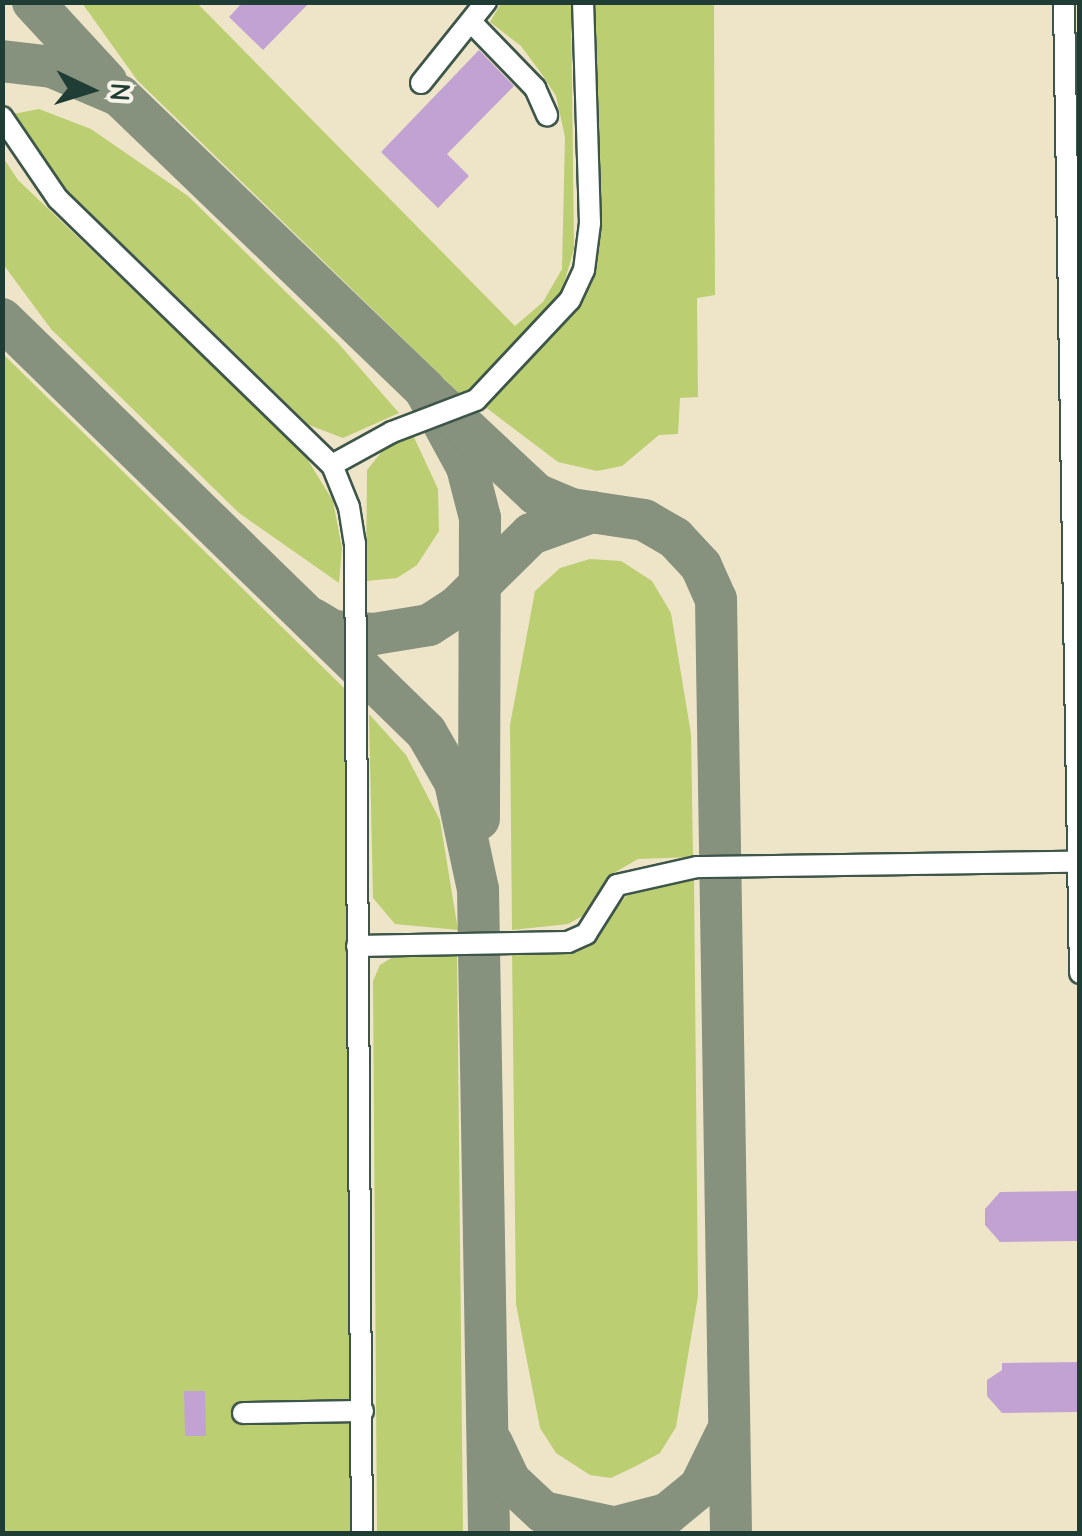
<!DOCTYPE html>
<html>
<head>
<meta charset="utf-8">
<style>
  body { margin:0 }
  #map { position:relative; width:1082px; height:1536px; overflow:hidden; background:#eee5c9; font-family:"Comic Neue",sans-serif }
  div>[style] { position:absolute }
  .green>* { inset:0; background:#bbce71 }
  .taxiway>* { height:42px; margin:-21px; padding:0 21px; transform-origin:21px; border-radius:21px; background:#86917e }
  .building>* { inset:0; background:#c2a2d3 }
  .roads { filter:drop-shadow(2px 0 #3e564a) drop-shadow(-2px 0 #3e564a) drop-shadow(0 2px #3e564a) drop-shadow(0 -2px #3e564a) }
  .minor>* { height:20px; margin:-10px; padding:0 10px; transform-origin:10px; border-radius:10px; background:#fff }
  span { translate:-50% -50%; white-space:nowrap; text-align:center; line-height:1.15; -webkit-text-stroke:9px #f7f3e8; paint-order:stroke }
  .frame { position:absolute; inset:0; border:5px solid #1f3d34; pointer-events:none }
  .north { position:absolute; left:40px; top:40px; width:100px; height:100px; -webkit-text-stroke:8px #f7f3e8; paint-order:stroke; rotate:94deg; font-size:28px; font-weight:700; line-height:40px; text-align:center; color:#1f3d34 }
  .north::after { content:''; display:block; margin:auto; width:35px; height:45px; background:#1f3d34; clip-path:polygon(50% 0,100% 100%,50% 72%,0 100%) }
</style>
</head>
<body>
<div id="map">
  <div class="green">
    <div style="clip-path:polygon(82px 3px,197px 3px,515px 326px,543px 302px,562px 269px,565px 137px,556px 96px,541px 73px,521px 46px,490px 22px,501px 3px,571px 3px,574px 249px,558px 304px,465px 399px,137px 80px)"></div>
    <div style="clip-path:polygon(583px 3px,714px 3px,715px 295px,697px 298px,698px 397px,680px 398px,678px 434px,659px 435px,622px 466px,597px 471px,558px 462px,476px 400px,584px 270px)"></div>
    <div style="clip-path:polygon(39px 109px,91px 129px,188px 196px,338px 343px,399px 413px,343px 438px,309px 425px,40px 164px,13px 114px)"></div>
    <div style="clip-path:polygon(2px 156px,18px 180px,303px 452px,333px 501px,342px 548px,339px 583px,239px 513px,51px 329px,3px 264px)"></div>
    <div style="clip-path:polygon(2px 353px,344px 688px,354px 1533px,3px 1533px)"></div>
    <div style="clip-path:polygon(412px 433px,438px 489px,439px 531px,417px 565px,397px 578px,366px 581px,367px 470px,388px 444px)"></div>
    <div style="clip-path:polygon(590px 559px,621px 561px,652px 581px,671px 613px,691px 734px,693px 857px,638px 859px,607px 877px,586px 914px,568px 924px,512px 930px,510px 725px,535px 591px,560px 568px)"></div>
    <div style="clip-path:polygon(369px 714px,406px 755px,440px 820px,458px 930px,395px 924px,373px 898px)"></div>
    <div style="clip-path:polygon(694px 878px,698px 1296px,676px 1427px,660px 1453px,636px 1466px,611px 1478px,590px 1475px,556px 1453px,540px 1428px,516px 1304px,512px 950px,584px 945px,636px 885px)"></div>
    <div style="clip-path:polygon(457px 950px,463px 1533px,377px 1533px,373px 981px,380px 965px,398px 954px)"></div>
  </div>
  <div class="taxiway">
    <div style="left:33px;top:2px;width:108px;rotate:47.3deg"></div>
    <div style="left:2px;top:61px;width:50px;rotate:6.8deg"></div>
    <div style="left:52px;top:67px;width:74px;rotate:23.1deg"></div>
    <div style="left:120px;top:96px;width:424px;rotate:43.9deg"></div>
    <div style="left:425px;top:390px;width:88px;rotate:61.4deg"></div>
    <div style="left:467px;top:467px;width:53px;rotate:75.7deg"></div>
    <div style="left:480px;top:518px;width:301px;rotate:90.2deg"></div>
    <div style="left:2px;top:319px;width:592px;rotate:44.25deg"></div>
    <div style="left:426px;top:732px;width:58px;rotate:59.9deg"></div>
    <div style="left:455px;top:782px;width:109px;rotate:77.9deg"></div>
    <div style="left:478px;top:889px;width:645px;rotate:89.02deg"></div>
    <div style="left:425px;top:390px;width:152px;rotate:43.1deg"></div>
    <div style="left:536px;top:494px;width:38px;rotate:23deg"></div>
    <div style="left:571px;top:509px;width:74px;rotate:8.6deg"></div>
    <div style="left:644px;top:520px;width:36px;rotate:30deg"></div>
    <div style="left:675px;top:538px;width:38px;rotate:47deg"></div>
    <div style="left:701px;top:566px;width:36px;rotate:66deg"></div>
    <div style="left:716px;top:599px;width:935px;rotate:89.08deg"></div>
    <div style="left:313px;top:619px;width:23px;rotate:31deg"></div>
    <div style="left:333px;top:631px;width:41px;rotate:4.2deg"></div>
    <div style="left:374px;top:634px;width:56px;rotate:-9.3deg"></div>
    <div style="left:429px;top:625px;width:33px;rotate:-33deg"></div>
    <div style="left:457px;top:607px;width:104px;rotate:-44.6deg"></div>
    <div style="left:531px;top:534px;width:65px;rotate:-19.8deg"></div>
    <div style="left:492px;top:1443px;width:42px;rotate:64.7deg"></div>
    <div style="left:510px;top:1481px;width:45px;rotate:43.2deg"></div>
    <div style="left:543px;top:1512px;width:104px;rotate:12.2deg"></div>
    <div style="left:612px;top:1528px;width:57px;rotate:-14.3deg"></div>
    <div style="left:667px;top:1514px;width:43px;rotate:-39.3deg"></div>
    <div style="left:700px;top:1487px;width:59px;rotate:-63.9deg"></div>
  </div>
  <div class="building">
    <div style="clip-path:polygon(243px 2px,310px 2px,263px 50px,229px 17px)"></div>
    <div style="clip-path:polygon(479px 50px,514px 86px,447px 154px,469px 176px,438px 208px,381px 152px)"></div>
    <div style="clip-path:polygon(1080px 1191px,1080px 1241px,1000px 1242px,985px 1225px,985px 1209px,1000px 1192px)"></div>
    <div style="clip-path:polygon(1080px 1362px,1080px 1412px,1002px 1413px,987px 1396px,987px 1380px,1002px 1370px,1002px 1363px)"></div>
    <div style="clip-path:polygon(184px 1391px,205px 1391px,206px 1436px,185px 1436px)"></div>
  </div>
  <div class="roads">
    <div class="minor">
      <div style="left:1064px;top:2px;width:971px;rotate:89.06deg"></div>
      <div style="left:474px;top:25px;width:88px;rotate:45.9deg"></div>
      <div style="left:535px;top:88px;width:30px;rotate:66deg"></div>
      <div style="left:421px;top:83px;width:104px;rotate:-51.3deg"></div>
      <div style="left:2px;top:117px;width:99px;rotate:55.7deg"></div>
      <div style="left:58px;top:199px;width:382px;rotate:44.2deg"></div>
      <div style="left:332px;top:465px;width:45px;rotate:68deg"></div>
      <div style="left:349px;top:507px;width:36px;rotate:81deg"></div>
      <div style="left:355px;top:543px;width:991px;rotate:89.6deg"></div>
      <div style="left:332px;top:465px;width:68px;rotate:-28.8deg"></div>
      <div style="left:392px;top:432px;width:90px;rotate:-20.9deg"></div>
      <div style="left:476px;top:400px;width:137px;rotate:-46.8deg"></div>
      <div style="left:570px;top:300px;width:33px;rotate:-65deg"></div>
      <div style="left:584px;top:270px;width:47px;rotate:-82.7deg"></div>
      <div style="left:590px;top:223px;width:221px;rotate:-91.8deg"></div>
      <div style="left:357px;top:946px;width:211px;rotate:-1.1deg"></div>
      <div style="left:568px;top:942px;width:20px;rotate:-24deg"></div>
      <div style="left:586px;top:934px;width:58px;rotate:-57.7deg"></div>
      <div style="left:617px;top:885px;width:82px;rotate:-12.7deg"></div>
      <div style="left:697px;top:867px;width:379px;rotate:-0.8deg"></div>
      <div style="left:243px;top:1413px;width:120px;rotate:-1deg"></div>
    </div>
  </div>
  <div class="frame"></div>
  <div class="north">N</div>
</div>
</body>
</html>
